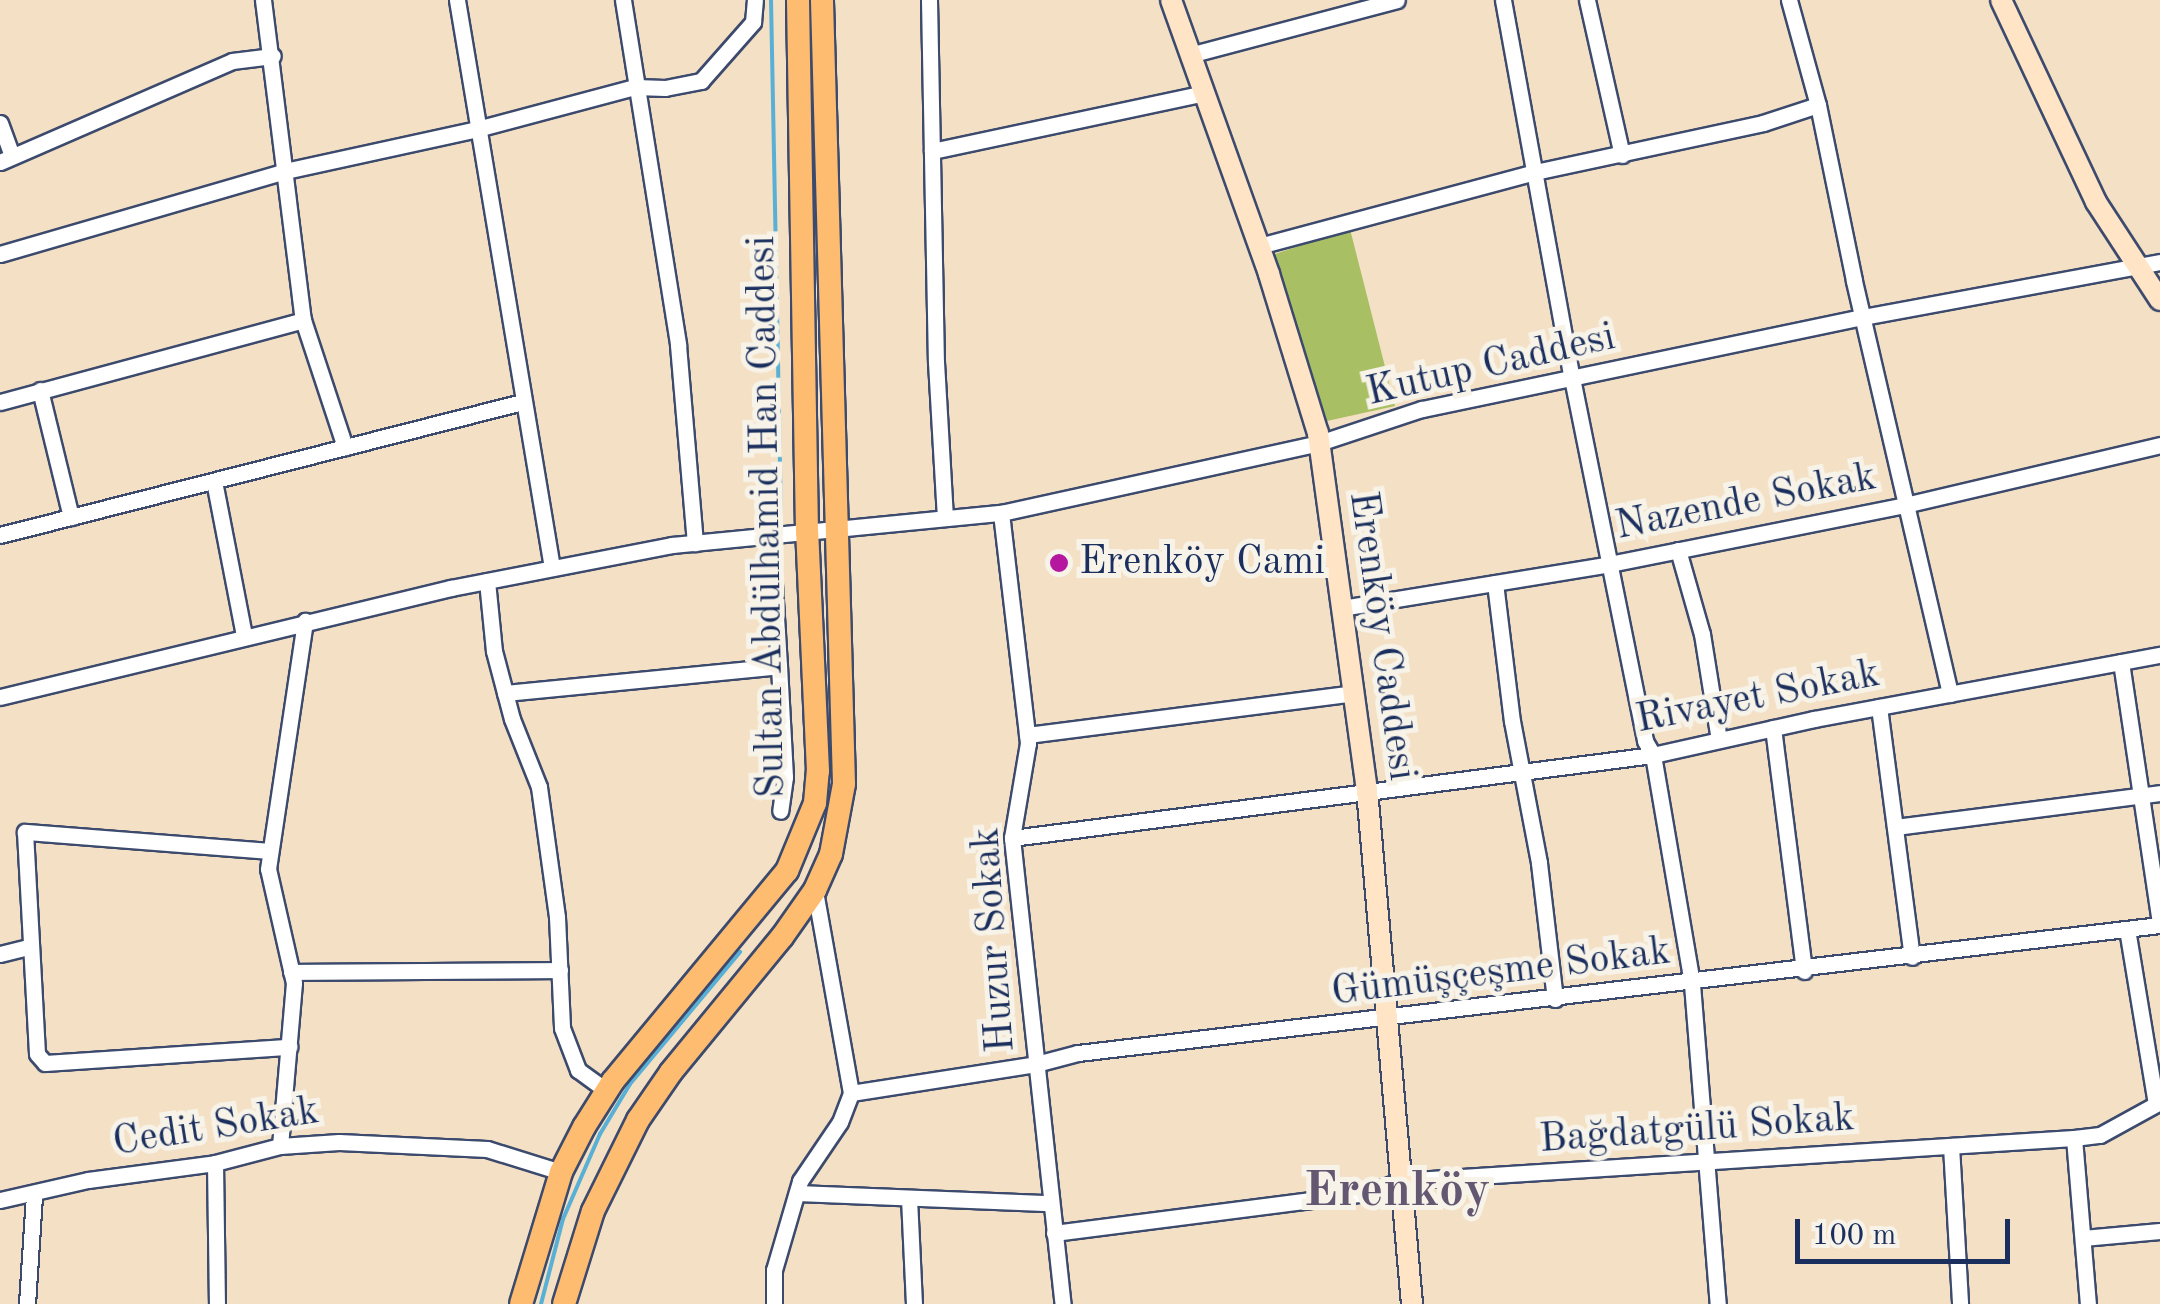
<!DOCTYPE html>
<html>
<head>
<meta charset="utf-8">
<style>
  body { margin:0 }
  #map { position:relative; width:2160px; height:1304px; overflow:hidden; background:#f4e0c5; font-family:"Old Standard TT",serif }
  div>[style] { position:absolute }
  .green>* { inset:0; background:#a9bf64 }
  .stream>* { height:4px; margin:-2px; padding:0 2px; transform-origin:2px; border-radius:2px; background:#59b0d6 }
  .roads { filter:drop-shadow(2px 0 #3c4a6d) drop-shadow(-2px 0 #3c4a6d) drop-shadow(0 2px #3c4a6d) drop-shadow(0 -2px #3c4a6d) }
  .street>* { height:15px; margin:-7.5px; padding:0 7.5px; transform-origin:7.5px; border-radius:7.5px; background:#fff }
  .secondary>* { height:20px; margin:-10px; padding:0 10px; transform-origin:10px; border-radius:10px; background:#ffe4c6 }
  .primary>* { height:22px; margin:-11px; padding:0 11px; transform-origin:11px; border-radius:11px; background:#febc70 }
  .dots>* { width:28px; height:28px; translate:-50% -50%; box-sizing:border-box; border:5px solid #f7f3e8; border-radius:50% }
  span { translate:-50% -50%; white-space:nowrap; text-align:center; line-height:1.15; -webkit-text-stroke:10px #f7f3e8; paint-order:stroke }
  .street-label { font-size:40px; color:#1b2f5e }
  .poi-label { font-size:40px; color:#1b2f5e }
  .left { translate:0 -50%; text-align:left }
  .district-label { font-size:50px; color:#645772; font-weight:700 }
  .scale { position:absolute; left:1795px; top:1219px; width:215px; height:45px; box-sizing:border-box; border:5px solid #1b2f5e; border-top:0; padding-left:12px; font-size:30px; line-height:35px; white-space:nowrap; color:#1b2f5e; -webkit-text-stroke:8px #f7f3e8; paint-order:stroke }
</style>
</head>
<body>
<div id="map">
  <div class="green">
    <div style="clip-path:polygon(1350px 229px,1395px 406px,1327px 421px,1272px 255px)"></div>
  </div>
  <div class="stream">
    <div style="left:771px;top:0;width:517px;rotate:88.89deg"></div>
    <div style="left:541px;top:1304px;width:88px;rotate:-75.5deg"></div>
    <div style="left:563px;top:1219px;width:93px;rotate:-66.5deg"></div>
    <div style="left:600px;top:1134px;width:58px;rotate:-59deg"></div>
    <div style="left:630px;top:1084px;width:172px;rotate:-50.2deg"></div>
  </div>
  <div class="roads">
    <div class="street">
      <div style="left:263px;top:0;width:322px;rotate:82.9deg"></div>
      <div style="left:303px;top:320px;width:134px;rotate:71.7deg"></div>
      <div style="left:457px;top:0;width:576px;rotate:80.5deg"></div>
      <div style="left:623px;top:0;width:349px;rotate:80.9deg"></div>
      <div style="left:678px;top:345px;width:199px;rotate:85.1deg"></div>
      <div style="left:929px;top:0;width:362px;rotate:88.9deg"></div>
      <div style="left:936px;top:362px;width:156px;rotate:86.7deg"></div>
      <div style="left:1503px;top:0;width:384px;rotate:79.7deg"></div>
      <div style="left:1572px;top:378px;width:370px;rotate:78.6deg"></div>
      <div style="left:1645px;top:741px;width:16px;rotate:60deg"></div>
      <div style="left:1653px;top:755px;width:232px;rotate:80.3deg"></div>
      <div style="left:1692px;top:984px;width:321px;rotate:85.4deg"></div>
      <div style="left:1587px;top:0;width:159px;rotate:77.3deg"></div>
      <div style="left:1789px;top:0;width:109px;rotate:74.6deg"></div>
      <div style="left:1818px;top:105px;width:180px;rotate:78.4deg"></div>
      <div style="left:1854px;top:281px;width:424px;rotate:76.9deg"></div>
      <div style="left:1189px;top:55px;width:215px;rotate:-14.8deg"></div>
      <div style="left:0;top:123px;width:35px;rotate:70deg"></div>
      <div style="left:932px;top:151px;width:278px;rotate:-12deg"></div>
      <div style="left:0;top:162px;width:253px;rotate:-23.5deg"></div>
      <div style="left:232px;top:61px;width:41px;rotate:-7deg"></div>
      <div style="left:1259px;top:246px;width:286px;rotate:-15deg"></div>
      <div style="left:1535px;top:172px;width:233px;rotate:-12.1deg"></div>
      <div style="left:1763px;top:123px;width:58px;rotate:-18.1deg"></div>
      <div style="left:0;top:254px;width:297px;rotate:-16.2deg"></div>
      <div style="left:285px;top:171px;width:197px;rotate:-12.3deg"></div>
      <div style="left:477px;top:129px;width:163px;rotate:-14.9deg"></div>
      <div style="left:635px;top:87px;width:30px;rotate:2deg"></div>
      <div style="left:665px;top:88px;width:37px;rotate:-11deg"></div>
      <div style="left:701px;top:81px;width:79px;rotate:-48.6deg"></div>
      <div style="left:753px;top:22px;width:22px;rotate:-85deg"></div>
      <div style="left:40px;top:390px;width:131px;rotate:76.3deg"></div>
      <div style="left:0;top:402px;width:314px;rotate:-15.1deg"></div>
      <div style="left:214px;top:481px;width:158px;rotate:79deg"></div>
      <div style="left:1001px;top:513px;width:232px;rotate:83.3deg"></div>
      <div style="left:1028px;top:743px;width:96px;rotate:99.6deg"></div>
      <div style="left:1012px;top:838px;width:469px;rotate:83.8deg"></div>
      <div style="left:0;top:535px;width:539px;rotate:-14.29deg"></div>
      <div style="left:771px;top:535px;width:131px;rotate:86.5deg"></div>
      <div style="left:1678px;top:550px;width:87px;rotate:74.1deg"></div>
      <div style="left:1702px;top:634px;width:107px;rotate:80.9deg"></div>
      <div style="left:487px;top:581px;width:70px;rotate:84.3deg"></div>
      <div style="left:494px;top:651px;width:70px;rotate:75.2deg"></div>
      <div style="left:512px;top:719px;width:73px;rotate:68.3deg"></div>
      <div style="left:539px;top:787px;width:131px;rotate:82.1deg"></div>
      <div style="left:557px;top:917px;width:111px;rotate:87.4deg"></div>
      <div style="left:562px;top:1028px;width:45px;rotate:69.1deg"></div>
      <div style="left:578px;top:1070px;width:36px;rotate:36deg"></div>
      <div style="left:1495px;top:583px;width:139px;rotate:83deg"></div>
      <div style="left:1512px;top:721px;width:145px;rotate:79.2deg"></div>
      <div style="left:1539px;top:863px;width:137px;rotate:83.3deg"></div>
      <div style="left:1342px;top:608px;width:272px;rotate:-9.3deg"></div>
      <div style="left:1610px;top:564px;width:305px;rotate:-11.3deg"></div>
      <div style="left:1909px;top:504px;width:258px;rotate:-13.2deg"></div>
      <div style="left:2121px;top:662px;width:265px;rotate:81.5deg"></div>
      <div style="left:505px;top:693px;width:275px;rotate:-5.6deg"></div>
      <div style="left:779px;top:666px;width:111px;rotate:86.9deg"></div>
      <div style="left:785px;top:777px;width:34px;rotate:98deg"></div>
      <div style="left:0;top:697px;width:464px;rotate:-13.6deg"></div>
      <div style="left:451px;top:588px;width:225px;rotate:-11deg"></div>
      <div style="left:672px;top:545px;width:331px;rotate:-5.6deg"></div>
      <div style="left:1001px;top:513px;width:326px;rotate:-12.4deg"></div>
      <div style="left:1319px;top:443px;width:108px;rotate:-18.3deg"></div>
      <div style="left:1422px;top:409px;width:450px;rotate:-11.8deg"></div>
      <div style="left:1863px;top:317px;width:302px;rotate:-10.5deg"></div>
      <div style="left:1879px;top:707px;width:252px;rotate:82.5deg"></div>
      <div style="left:1773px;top:728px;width:245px;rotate:82.7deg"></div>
      <div style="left:1027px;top:735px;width:329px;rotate:-7.3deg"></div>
      <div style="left:1895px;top:827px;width:267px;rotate:-7.3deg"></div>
      <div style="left:1012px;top:838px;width:646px;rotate:-7.38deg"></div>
      <div style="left:1653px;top:755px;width:165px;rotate:-12.6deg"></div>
      <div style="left:1814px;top:719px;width:352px;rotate:-10.5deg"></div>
      <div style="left:269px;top:851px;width:245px;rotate:-175.5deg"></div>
      <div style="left:25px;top:832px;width:222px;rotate:86.9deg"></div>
      <div style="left:37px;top:1054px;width:12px;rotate:48deg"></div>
      <div style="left:45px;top:1063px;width:245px;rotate:-3.8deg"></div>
      <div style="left:2127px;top:929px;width:177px;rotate:80.6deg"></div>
      <div style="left:0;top:954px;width:29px;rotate:-14deg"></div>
      <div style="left:291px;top:972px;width:269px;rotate:-0.4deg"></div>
      <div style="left:851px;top:1093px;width:187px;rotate:-8.9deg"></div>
      <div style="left:1036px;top:1064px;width:43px;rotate:-14.7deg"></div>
      <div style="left:1078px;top:1053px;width:1090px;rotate:-6.75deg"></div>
      <div style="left:2074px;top:1138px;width:167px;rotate:85.2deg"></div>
      <div style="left:280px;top:1146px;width:164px;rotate:-85.1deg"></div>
      <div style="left:294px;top:983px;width:117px;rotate:-102.8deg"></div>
      <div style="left:268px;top:869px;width:251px;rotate:-81.5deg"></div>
      <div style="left:1951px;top:1146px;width:158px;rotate:86.7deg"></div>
      <div style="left:215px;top:1163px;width:141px;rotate:89.2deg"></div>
      <div style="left:797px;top:1193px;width:253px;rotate:2.3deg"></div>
      <div style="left:909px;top:1198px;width:106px;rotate:87.3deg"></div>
      <div style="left:0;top:1200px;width:90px;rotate:-12.8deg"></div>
      <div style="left:88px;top:1180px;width:128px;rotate:-7.6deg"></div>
      <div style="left:215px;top:1163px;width:67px;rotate:-14.7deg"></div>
      <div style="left:280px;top:1146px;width:59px;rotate:-3.9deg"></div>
      <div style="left:339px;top:1142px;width:148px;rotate:2.7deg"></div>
      <div style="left:487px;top:1149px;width:77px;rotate:17.3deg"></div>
      <div style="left:1054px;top:1233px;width:317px;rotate:-7.3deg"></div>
      <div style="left:1368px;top:1193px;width:33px;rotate:-21deg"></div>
      <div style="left:1399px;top:1181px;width:676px;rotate:-3.65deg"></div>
      <div style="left:2074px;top:1138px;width:26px;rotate:-7deg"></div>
      <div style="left:2100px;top:1135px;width:68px;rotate:-28.8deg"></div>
      <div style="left:2083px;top:1238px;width:77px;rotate:-5.2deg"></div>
      <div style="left:27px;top:1304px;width:109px;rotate:-86.3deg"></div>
      <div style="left:774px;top:1304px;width:34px;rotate:-90deg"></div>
      <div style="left:774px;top:1270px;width:93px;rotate:-73.7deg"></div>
      <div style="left:800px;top:1181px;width:71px;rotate:-55.9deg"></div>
      <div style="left:840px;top:1122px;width:31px;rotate:-69deg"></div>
      <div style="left:851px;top:1093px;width:206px;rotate:-100.1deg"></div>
    </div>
    <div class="secondary">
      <div style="left:1171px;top:0;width:291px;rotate:70.3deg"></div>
      <div style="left:1269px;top:274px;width:166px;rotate:72.9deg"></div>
      <div style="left:1318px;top:433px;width:360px;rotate:82.2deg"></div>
      <div style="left:1367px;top:790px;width:516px;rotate:85deg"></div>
      <div style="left:2001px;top:0;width:223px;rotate:64.8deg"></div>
      <div style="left:2096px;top:202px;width:117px;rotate:56.9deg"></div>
    </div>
    <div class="primary">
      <div style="left:521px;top:1304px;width:138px;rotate:-73.1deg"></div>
      <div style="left:561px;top:1172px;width:51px;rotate:-62.9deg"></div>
      <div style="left:584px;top:1127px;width:54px;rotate:-57.8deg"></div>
      <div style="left:613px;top:1081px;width:273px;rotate:-50.4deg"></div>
      <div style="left:787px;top:871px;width:74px;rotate:-67.6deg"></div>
      <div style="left:815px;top:803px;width:32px;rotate:-85deg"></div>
      <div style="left:818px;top:771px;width:239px;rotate:-92.6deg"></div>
      <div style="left:807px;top:532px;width:532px;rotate:-90.97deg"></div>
      <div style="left:564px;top:1304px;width:97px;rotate:-72.7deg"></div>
      <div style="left:593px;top:1211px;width:102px;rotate:-63.7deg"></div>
      <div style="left:638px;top:1120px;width:58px;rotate:-55.5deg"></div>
      <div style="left:671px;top:1072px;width:175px;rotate:-50.6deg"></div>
      <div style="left:782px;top:937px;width:57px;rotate:-54.9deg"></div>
      <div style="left:815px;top:890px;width:39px;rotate:-66deg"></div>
      <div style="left:831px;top:854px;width:71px;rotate:-79.5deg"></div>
      <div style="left:844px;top:784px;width:784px;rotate:-91.61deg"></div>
    </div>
  </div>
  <div class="dots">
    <div style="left:1059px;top:563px;background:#b5179e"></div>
  </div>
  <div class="street-label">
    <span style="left:1491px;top:366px;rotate:-13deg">Kutup Caddesi</span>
    <span style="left:1746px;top:503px;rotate:-11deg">Nazende Sokak</span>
    <span style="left:768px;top:517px;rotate:-91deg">Sultan Abdülhamid Han Caddesi</span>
    <span style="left:1381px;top:636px;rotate:82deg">Erenköy Caddesi</span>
    <span style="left:1758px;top:698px;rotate:-11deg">Rivayet Sokak</span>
    <span style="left:995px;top:940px;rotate:-94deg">Huzur Sokak</span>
    <span style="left:1501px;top:973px;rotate:-7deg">Gümüşçeşme Sokak</span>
    <span style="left:216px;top:1128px;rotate:-9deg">Cedit Sokak</span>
    <span style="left:1697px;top:1130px;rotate:-4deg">Bağdatgülü Sokak</span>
  </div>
  <div class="poi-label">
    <span class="left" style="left:1079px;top:563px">Erenköy Cami</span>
  </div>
  <div class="district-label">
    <span style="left:1397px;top:1193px">Erenköy</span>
  </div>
  <div class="scale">100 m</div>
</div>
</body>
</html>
